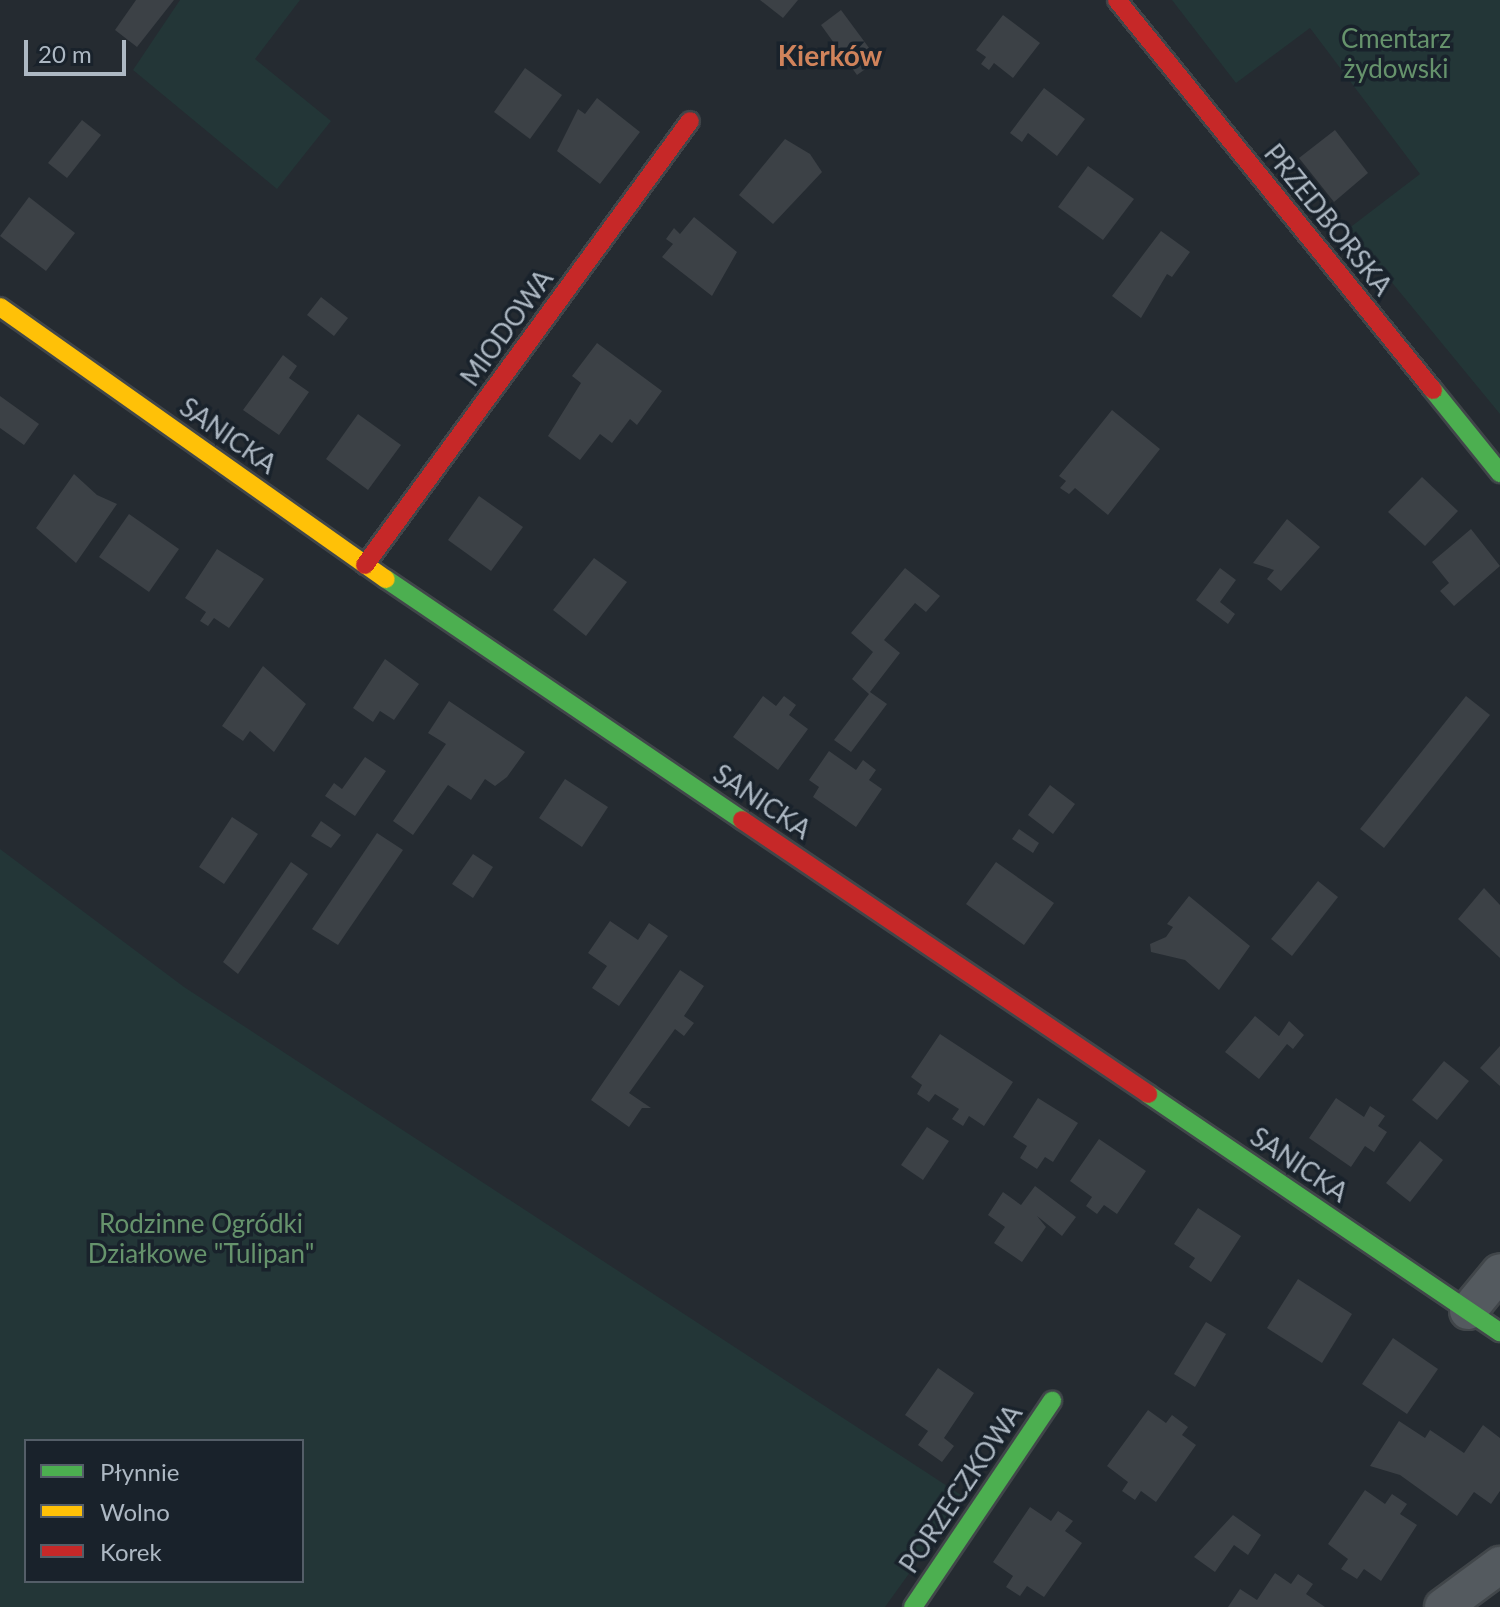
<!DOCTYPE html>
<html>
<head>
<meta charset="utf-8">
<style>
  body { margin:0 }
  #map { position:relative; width:1500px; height:1607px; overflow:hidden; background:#252b31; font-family:Lato,sans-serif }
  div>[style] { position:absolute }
  .green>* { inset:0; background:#233637 }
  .building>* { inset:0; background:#3c4146 }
  .roads { filter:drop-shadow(2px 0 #41464a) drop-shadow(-2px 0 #41464a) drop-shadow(0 2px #41464a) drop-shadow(0 -2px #41464a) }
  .street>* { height:36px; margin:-18px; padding:0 18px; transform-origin:18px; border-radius:18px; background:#545a5f }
  .fast>* { height:18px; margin:-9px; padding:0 9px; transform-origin:9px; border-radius:9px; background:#4caf50 }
  .slow>* { height:18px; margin:-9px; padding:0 9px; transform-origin:9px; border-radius:9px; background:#ffc107 }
  .jam>* { height:18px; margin:-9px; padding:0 9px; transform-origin:9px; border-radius:9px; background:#c62828 }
  span { translate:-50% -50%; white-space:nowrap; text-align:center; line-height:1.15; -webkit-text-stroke:7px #19222b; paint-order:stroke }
  .park-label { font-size:26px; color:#66936c }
  .street-label { font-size:26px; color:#adb8c3 }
  .neighbourhood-label { font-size:28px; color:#d0835b; font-weight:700 }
  .legend { position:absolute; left:24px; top:1439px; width:280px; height:144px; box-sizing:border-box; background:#19222b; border:2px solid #545e68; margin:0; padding:10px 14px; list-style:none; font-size:24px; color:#adb8c3 }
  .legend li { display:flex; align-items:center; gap:16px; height:40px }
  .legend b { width:40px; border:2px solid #545e68 }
  .scale { position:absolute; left:24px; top:40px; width:102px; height:36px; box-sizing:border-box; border:4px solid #adb8c3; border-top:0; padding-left:10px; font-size:24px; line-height:28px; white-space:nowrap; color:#adb8c3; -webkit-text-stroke:6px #19222b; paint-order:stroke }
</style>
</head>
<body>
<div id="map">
  <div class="green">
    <div style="clip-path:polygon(180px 0,300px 0,255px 59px,331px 121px,277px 189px,133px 70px)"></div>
    <div style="clip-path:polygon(1172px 0,1500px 0,1500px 414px,1348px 229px,1420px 174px,1310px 28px,1236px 83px)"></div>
    <div style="clip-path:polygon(evenodd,0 849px,184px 987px,964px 1497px,885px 1607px,0 1607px,0 849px,26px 1441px,302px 1441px,302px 1581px,26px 1581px,26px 1441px)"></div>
  </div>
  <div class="building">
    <div style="clip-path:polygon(136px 0,174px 0,137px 47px,115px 30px)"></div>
    <div style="clip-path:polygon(760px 0,798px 0,783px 18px)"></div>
    <div style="clip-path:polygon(841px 10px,878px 60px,857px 75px,821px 25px)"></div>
    <div style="clip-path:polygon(1003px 15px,1040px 43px,1013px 78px,994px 63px,989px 70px,981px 64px,986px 57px,976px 50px)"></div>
    <div style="clip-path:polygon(525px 68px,562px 95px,530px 139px,494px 112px)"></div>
    <div style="clip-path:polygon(1044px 88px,1085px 119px,1057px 156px,1028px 133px,1022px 142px,1010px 133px)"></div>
    <div style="clip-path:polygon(597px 98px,640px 132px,600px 184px,557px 151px,578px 109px,585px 114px)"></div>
    <div style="clip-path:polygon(82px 120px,101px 135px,67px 178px,48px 163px)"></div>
    <div style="clip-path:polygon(1335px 130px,1368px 173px,1334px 202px,1299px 158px)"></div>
    <div style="clip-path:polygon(785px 139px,810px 154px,822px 172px,773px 224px,739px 195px)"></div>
    <div style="clip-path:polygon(1088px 166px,1134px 199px,1103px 240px,1058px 207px)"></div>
    <div style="clip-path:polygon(29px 197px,75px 233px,46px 271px,0 236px)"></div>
    <div style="clip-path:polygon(694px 217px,737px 252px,712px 296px,662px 257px,673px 244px,666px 239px,674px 228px,680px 234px)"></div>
    <div style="clip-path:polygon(1161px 231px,1190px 252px,1172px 277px,1167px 274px,1141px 318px,1112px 296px)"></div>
    <div style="clip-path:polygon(321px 297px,348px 318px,334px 336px,307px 315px)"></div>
    <div style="clip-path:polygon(597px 343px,662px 391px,637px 425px,630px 419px,612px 443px,600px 434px,580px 460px,548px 436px,581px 383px,572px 376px)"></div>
    <div style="clip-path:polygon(283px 355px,297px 366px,289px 378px,309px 392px,279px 435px,243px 410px)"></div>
    <div style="clip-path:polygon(0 396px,39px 424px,24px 445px,0 428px)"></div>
    <div style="clip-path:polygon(1112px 410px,1160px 449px,1108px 515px,1075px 488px,1069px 494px,1060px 488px,1066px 481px,1059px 476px)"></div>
    <div style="clip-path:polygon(358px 414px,401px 445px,368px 490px,326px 459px)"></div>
    <div style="clip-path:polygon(74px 474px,97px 495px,117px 504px,76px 563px,36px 528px)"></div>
    <div style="clip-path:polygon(1422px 477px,1458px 511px,1425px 546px,1388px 512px)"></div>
    <div style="clip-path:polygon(479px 496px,523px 527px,491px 571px,448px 540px)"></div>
    <div style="clip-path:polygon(129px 514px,179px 549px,149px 592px,99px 557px)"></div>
    <div style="clip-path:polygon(1287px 519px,1320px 547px,1281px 591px,1267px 579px,1274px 570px,1253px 563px)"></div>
    <div style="clip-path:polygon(1471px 529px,1500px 566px,1454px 606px,1440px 591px,1449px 583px,1432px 562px)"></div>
    <div style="clip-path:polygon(217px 549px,264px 579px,229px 628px,214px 618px,208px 626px,200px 621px,206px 612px,185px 598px)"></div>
    <div style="clip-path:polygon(594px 558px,627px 582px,586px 636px,553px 610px)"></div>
    <div style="clip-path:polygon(905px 568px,940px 596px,926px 612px,915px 603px,884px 640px,900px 653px,870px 692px,887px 704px,851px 752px,834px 740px,869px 694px,852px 679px,873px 652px,851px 633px)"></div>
    <div style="clip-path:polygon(1220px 568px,1236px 580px,1220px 602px,1235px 614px,1228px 624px,1196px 600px)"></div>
    <div style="clip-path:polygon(385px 659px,419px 684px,394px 720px,380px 711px,373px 722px,353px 708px)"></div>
    <div style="clip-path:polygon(263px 666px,306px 704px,274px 752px,250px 731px,243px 741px,222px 726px)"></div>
    <div style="clip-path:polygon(763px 696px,776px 706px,784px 696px,796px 705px,789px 715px,808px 729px,778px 770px,733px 737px)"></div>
    <div style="clip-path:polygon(1466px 696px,1490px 715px,1384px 848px,1360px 829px)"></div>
    <div style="clip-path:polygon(449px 701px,525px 752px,507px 777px,495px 786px,485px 779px,471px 800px,448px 785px,413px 835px,393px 821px,446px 744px,428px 733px)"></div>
    <div style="clip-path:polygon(829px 751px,856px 770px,863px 760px,876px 770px,869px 780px,882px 789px,856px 827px,813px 797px,819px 787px,809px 780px)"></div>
    <div style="clip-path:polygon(365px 757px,386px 771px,355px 816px,325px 796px,334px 783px,342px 789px)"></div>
    <div style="clip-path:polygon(565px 779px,608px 807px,582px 847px,539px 818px)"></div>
    <div style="clip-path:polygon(1050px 785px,1075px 804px,1053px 834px,1028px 815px)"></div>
    <div style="clip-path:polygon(232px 817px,258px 834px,224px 884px,199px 867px)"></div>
    <div style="clip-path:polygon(321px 821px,341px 835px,331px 848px,311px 836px)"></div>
    <div style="clip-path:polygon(1019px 829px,1039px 843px,1033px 853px,1012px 839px)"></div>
    <div style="clip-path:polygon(377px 833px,403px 850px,338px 945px,312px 929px)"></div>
    <div style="clip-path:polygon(473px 854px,493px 867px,473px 898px,452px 884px)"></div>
    <div style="clip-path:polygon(291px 862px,308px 874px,238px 974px,223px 962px)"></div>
    <div style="clip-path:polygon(996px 862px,1054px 903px,1024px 945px,966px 904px)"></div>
    <div style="clip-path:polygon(1318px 881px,1338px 897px,1292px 956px,1271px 939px)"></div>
    <div style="clip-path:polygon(1484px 888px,1500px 905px,1500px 958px,1458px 919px)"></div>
    <div style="clip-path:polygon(1189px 896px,1250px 946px,1219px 990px,1185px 960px,1151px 952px,1150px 944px,1166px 937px,1173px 927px,1167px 924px)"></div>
    <div style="clip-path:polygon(610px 921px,638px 940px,649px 923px,668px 936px,619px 1006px,592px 988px,607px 966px,588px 953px)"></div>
    <div style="clip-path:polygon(680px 970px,704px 986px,684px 1016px,694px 1023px,684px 1036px,675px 1029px,629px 1093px,651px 1108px,642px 1108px,629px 1127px,591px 1100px)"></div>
    <div style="clip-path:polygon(1255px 1016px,1279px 1036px,1289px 1021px,1304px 1035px,1293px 1049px,1287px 1044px,1259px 1079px,1225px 1052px)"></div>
    <div style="clip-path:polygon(940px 1034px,1013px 1082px,984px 1126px,969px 1116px,963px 1126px,952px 1119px,959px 1109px,935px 1094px,929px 1102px,917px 1094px,922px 1085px,911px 1077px)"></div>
    <div style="clip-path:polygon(1500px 1046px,1500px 1086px,1480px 1068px)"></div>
    <div style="clip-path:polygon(1444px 1061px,1469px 1081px,1437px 1120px,1412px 1100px)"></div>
    <div style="clip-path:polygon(1038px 1098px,1078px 1123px,1053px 1162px,1045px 1157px,1037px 1169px,1020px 1158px,1027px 1146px,1013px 1137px)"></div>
    <div style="clip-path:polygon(1336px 1098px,1364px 1117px,1370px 1106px,1385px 1116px,1378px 1126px,1387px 1132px,1374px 1152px,1365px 1146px,1351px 1167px,1309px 1138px)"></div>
    <div style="clip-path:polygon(927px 1127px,949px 1141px,923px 1180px,901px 1165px)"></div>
    <div style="clip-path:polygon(1099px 1139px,1146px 1171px,1117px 1214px,1104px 1205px,1097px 1214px,1086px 1206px,1092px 1197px,1070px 1181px)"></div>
    <div style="clip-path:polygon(1420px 1141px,1443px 1160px,1410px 1202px,1386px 1183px)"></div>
    <div style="clip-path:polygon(1035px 1186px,1076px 1217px,1062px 1236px,1037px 1216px,1046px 1227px,1022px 1262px,994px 1243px,1005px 1227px,988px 1215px,1003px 1192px,1021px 1205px)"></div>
    <div style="clip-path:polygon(1198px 1208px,1241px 1236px,1211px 1282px,1189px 1267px,1195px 1258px,1174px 1244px)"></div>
    <div style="clip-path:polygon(1298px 1279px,1352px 1314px,1322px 1363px,1267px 1328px)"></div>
    <div style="clip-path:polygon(1206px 1322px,1226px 1334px,1195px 1387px,1174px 1374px)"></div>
    <div style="clip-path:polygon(1393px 1338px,1438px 1369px,1407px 1414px,1362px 1384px)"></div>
    <div style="clip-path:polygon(938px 1368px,974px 1393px,944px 1438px,954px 1446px,942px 1462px,918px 1445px,928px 1431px,905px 1415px)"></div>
    <div style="clip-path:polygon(1148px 1410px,1166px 1423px,1172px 1415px,1188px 1427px,1182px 1435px,1196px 1445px,1156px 1502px,1141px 1491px,1135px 1500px,1122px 1491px,1128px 1482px,1107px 1466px)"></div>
    <div style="clip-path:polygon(1399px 1421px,1425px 1438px,1430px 1430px,1464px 1453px,1483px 1425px,1500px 1438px,1500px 1491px,1491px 1504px,1474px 1492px,1457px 1516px,1400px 1475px,1370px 1466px)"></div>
    <div style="clip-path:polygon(1365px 1490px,1385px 1504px,1392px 1494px,1407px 1504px,1400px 1514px,1417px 1525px,1381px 1581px,1364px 1569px,1357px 1579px,1341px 1569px,1348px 1559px,1328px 1544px)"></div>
    <div style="clip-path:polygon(1030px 1507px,1051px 1521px,1058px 1511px,1073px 1521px,1065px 1531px,1082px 1543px,1044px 1597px,1027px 1586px,1020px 1596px,1006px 1587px,1013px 1576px,993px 1562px)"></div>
    <div style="clip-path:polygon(1233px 1515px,1261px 1535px,1248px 1555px,1234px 1545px,1215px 1572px,1194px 1557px)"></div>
    <div style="clip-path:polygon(1275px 1573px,1291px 1584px,1298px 1574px,1313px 1584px,1306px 1594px,1325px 1607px,1228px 1607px,1240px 1589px,1257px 1600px)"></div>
  </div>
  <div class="roads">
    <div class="street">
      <div style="left:1468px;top:1311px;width:50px;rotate:-50.6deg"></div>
      <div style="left:1443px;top:1607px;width:71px;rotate:-36.4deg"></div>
    </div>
    <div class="fast">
      <div style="left:1433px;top:390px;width:107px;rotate:51.1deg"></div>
      <div style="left:386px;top:579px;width:430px;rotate:34.1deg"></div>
      <div style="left:1148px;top:1094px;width:425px;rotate:34.1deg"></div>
      <div style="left:913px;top:1607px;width:249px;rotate:-56deg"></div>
    </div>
    <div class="slow">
      <div style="left:0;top:307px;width:472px;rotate:35.2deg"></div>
    </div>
    <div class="jam">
      <div style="left:1117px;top:0;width:502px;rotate:50.98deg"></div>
      <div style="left:365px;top:565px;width:550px;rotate:-53.8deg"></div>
      <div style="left:742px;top:820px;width:490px;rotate:34deg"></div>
    </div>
  </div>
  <div class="park-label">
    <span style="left:1396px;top:54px">Cmentarz<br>żydowski</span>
    <span style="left:201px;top:1239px">Rodzinne Ogródki<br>Działkowe "Tulipan"</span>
  </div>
  <div class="street-label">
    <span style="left:1328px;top:220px;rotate:51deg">PRZEDBORSKA</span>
    <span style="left:507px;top:328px;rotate:-54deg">MIODOWA</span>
    <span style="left:228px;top:436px;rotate:35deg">SANICKA</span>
    <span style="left:762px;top:802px;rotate:34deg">SANICKA</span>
    <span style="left:1299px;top:1165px;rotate:34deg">SANICKA</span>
    <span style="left:961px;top:1489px;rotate:-56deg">PORZECZKOWA</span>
  </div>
  <div class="neighbourhood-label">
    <span style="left:830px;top:55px">Kierków</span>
  </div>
  <ul class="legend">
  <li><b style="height:10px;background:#4caf50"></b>Płynnie</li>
  <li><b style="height:10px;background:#ffc107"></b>Wolno</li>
  <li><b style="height:10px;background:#c62828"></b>Korek</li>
  </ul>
  <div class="scale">20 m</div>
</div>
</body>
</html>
